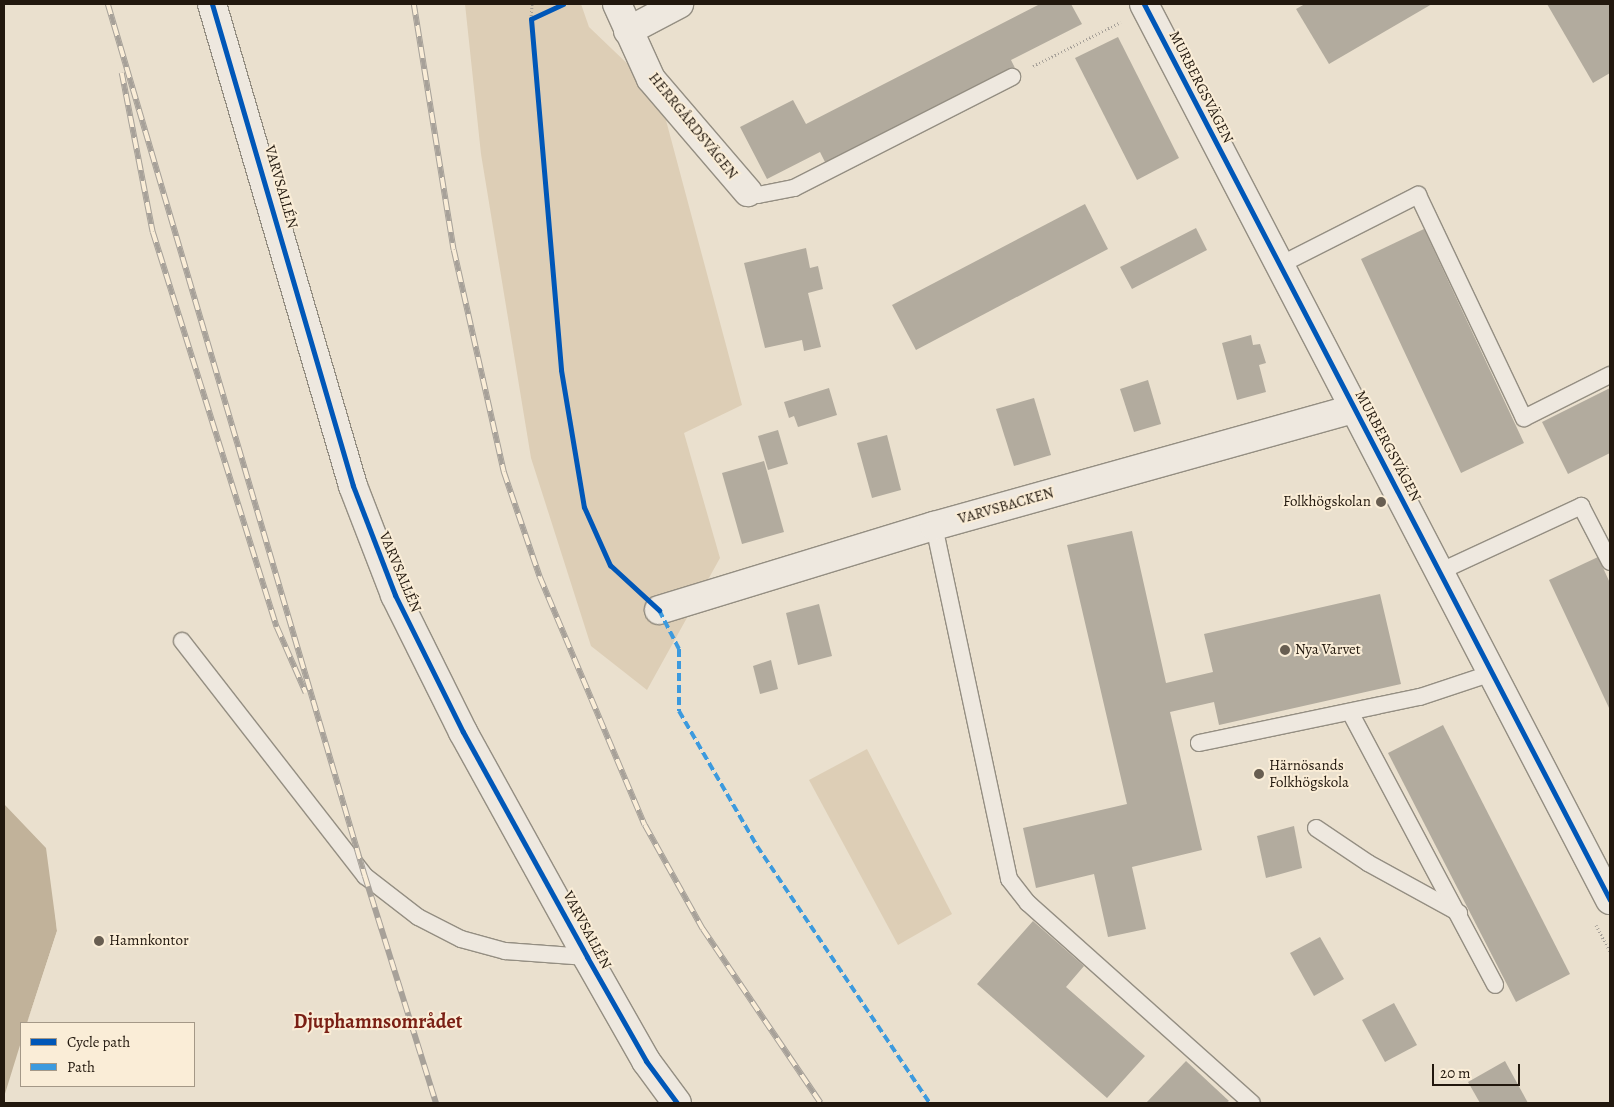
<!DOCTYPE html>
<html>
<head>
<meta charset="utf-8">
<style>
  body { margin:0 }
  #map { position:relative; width:1614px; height:1107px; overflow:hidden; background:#eae0ce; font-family:Alegreya,serif }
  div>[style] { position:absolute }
  .green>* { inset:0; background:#ddceb6 }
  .water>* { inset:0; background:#c1b29a }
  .pier>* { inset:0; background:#eae0ce }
  .building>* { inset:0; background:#b2ab9e }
  .path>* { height:3px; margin-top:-1.5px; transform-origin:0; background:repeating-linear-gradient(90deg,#a7a199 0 1px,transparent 0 3.5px) }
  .roads { filter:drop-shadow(1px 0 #948e82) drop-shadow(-1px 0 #948e82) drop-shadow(0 1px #948e82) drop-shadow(0 -1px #948e82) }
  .service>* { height:16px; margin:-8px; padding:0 8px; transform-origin:8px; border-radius:8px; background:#eee8df }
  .minor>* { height:28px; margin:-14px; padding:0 14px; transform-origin:14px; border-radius:14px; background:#eee8df }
  .tertiary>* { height:28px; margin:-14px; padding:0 14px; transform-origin:14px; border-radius:14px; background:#eee8df }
  .rail>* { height:5.5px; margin-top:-2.75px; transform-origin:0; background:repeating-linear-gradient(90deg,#faedd7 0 11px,#a7a199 0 22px); box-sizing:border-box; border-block:1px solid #a7a199 }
  .quiet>* { height:4px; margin-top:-2px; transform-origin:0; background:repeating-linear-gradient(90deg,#3c9ade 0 8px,transparent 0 12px) }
  .cycleway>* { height:5px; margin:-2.5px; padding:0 2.5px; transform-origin:2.5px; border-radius:2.5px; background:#0057b8 }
  .dots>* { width:14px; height:14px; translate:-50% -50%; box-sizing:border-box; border:2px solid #faedd7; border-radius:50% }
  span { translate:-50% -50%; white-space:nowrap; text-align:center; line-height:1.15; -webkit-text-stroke:4px #faedd7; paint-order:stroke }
  .street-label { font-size:15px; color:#22180e }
  .poi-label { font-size:15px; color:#22180e }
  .right { translate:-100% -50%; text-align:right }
  .left { translate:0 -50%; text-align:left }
  .district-label { font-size:20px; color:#7a1f14; font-weight:700 }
  .frame { position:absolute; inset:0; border:5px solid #22180e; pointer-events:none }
  .legend { position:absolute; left:20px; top:1022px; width:175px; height:65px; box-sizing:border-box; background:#faedd7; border:1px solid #a49887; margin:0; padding:6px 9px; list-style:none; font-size:15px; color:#22180e }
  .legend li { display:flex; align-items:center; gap:10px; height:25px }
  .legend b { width:25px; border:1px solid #a49887 }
  .scale { position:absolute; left:1432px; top:1064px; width:88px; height:22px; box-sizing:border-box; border:2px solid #22180e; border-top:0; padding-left:6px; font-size:15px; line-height:18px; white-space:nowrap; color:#22180e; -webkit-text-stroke:4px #faedd7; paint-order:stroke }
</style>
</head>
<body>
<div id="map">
  <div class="green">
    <div style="clip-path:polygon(465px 4px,581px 4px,589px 27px,659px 94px,742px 405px,684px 433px,720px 558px,647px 690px,591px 646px,531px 458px,481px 154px)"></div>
    <div style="clip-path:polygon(867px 749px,952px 914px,898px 945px,809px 780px)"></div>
  </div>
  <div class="water">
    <div style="clip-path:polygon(4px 804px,46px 848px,57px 931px,27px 1023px,21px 1023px,21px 1042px,4px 1097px)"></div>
  </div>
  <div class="pier">
    <div style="clip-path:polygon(51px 866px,59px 931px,27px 1023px,57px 931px)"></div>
  </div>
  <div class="building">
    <div style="clip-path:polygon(1040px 4px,1071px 4px,1082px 24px,1011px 60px,1016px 70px,827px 166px,820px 152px,767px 179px,740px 127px,793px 100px,806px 124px)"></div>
    <div style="clip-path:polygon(1305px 4px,1432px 4px,1329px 64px,1296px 9px)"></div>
    <div style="clip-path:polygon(1547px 4px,1609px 4px,1610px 73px,1593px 83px)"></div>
    <div style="clip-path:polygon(1118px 37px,1179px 158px,1137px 180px,1075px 58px)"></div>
    <div style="clip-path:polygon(1085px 204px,1108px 249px,916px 350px,892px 305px)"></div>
    <div style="clip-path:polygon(1196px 228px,1207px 250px,1132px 289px,1120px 267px)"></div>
    <div style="clip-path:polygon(1424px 229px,1524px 443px,1461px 473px,1361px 259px)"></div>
    <div style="clip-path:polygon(806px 248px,810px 268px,818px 266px,823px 289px,808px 293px,821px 347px,804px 351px,802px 340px,765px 348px,744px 263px)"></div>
    <div style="clip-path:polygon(1251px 335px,1253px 345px,1260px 344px,1266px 363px,1259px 365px,1266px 392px,1237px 400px,1222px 343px)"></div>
    <div style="clip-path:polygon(1148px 380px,1161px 424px,1134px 432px,1120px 389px)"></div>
    <div style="clip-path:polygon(829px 388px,837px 415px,798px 427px,794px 416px,789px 418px,784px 402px)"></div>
    <div style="clip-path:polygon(1610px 388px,1610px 453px,1568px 474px,1542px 422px)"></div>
    <div style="clip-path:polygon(1034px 398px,1051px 455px,1014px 466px,996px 409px)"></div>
    <div style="clip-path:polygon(778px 430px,788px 464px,768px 470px,758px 436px)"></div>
    <div style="clip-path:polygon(887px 435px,901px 490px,872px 498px,857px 443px)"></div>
    <div style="clip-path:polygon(764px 461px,784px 532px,742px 544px,722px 473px)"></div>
    <div style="clip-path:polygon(1132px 531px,1166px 683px,1213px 672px,1204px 634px,1380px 594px,1401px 684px,1219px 725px,1214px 702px,1170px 712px,1202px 850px,1132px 867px,1146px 929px,1108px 937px,1094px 874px,1036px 888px,1023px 828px,1127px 804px,1067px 545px)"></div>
    <div style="clip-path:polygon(1598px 557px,1610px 583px,1610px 710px,1549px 580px)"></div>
    <div style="clip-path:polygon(819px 604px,832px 656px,798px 665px,786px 613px)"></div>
    <div style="clip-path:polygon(771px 660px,778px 689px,760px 694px,753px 666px)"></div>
    <div style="clip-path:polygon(1443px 725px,1570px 974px,1516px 1002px,1388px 753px)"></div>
    <div style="clip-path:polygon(1294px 826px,1302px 868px,1266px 878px,1257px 836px)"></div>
    <div style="clip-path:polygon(1033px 921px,1084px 966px,1066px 987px,1145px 1056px,1107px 1098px,977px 984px)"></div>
    <div style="clip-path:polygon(1320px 937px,1344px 979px,1314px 996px,1290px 953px)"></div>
    <div style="clip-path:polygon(1394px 1003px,1417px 1045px,1385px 1062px,1362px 1020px)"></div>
    <div style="clip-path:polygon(1186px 1061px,1229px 1101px,1226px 1103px,1146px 1103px)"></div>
    <div style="clip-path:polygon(1505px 1061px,1528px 1103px,1480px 1103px,1468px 1082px)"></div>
  </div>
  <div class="path">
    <div style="left:531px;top:19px;width:15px;rotate:-86deg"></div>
    <div style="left:1033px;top:66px;width:98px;rotate:-26.6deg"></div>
    <div style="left:1596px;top:925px;width:30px;rotate:62deg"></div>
  </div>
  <div class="roads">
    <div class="service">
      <div style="left:748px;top:192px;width:10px;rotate:17deg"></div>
      <div style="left:758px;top:195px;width:37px;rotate:-11deg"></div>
      <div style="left:794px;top:188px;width:245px;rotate:-27deg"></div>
      <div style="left:1280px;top:265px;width:155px;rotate:-26.9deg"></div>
      <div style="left:1418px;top:195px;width:247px;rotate:64.6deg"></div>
      <div style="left:1524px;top:418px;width:96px;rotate:-26.6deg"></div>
      <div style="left:934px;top:526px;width:361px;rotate:78deg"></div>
      <div style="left:1009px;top:879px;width:31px;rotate:52deg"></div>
      <div style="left:1028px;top:903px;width:300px;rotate:41.8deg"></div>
      <div style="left:1439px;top:572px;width:157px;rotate:-24.9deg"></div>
      <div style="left:1581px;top:506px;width:63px;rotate:62.6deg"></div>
      <div style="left:182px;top:641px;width:298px;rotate:52.1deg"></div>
      <div style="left:365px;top:876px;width:67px;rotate:37.7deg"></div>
      <div style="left:418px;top:917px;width:48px;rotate:27.1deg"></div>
      <div style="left:461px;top:939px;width:46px;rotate:15.3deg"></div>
      <div style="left:505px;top:951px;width:82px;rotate:4.2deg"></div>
      <div style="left:1350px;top:712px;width:309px;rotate:62deg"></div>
      <div style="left:1199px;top:743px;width:226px;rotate:-11.8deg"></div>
      <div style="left:1420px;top:697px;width:76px;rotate:-18.4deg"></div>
      <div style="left:1316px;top:828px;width:63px;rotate:33.9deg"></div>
      <div style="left:1368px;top:863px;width:104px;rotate:28.8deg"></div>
    </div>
    <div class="minor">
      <div style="left:617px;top:4px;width:82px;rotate:65.6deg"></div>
      <div style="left:651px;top:79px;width:149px;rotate:49.4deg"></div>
      <div style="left:1144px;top:4px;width:1010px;rotate:62.52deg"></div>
      <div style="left:628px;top:31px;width:58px;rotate:-27.9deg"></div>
      <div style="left:659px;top:610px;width:288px;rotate:-17deg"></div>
      <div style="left:934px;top:526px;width:436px;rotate:-15.6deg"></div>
    </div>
    <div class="tertiary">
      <div style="left:212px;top:4px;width:502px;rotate:73.69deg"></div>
      <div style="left:353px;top:486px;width:117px;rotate:68.9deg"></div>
      <div style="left:395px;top:595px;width:153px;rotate:63.6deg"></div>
      <div style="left:463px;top:732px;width:257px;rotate:61.1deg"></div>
      <div style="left:587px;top:957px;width:120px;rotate:60.4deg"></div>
      <div style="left:646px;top:1061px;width:52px;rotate:53.6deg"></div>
    </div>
  </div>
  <div class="rail">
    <div style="left:108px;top:4px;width:909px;rotate:73.58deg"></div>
    <div style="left:365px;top:876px;width:238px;rotate:72.6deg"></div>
    <div style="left:414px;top:4px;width:249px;rotate:80.8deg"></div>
    <div style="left:454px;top:250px;width:228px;rotate:77.3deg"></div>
    <div style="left:504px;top:472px;width:111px;rotate:71.1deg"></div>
    <div style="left:540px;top:577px;width:269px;rotate:67.1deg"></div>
    <div style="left:645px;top:825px;width:119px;rotate:60.9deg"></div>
    <div style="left:703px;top:929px;width:210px;rotate:55.9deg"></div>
    <div style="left:122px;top:73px;width:162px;rotate:79deg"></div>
    <div style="left:153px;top:232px;width:414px;rotate:72.6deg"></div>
    <div style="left:277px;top:627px;width:72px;rotate:66.3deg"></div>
  </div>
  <div class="quiet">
    <div style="left:659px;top:610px;width:44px;rotate:62.9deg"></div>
    <div style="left:679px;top:649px;width:62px;rotate:90deg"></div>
    <div style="left:679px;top:711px;width:156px;rotate:60deg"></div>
    <div style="left:757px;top:846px;width:310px;rotate:56.1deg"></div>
  </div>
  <div class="cycleway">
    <div style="left:212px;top:4px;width:502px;rotate:73.69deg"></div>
    <div style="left:353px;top:486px;width:117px;rotate:68.9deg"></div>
    <div style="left:395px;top:595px;width:153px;rotate:63.6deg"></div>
    <div style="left:463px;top:732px;width:257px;rotate:61.1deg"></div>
    <div style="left:587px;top:957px;width:120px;rotate:60.4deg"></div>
    <div style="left:646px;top:1061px;width:52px;rotate:53.6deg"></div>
    <div style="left:563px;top:4px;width:35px;rotate:155deg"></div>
    <div style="left:531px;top:19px;width:352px;rotate:85.1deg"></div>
    <div style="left:561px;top:370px;width:139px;rotate:80.5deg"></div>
    <div style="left:584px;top:507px;width:64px;rotate:65.9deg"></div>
    <div style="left:610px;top:565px;width:67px;rotate:42.6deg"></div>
    <div style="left:1144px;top:4px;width:1010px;rotate:62.52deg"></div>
  </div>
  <div class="dots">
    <div style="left:1381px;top:502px;background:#685e51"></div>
    <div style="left:1285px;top:650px;background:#685e51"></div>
    <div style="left:1259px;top:774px;background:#685e51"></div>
    <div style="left:99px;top:941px;background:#685e51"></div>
  </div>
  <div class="street-label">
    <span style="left:1201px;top:87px;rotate:63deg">MURBERGSVÄGEN</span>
    <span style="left:693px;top:126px;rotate:51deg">HERRGÅRDSVÄGEN</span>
    <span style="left:281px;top:187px;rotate:74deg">VARVSALLÉN</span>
    <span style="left:1388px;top:446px;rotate:62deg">MURBERGSVÄGEN</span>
    <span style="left:1006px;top:506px;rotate:-16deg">VARVSBACKEN</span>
    <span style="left:400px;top:572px;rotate:67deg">VARVSALLÉN</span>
    <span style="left:587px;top:930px;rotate:62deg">VARVSALLÉN</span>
  </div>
  <div class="poi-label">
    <span class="right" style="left:1371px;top:502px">Folkhögskolan</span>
    <span class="left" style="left:1295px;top:650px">Nya Varvet</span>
    <span class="left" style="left:1269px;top:774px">Härnösands<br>Folkhögskola</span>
    <span class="left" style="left:109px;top:941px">Hamnkontor</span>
  </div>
  <div class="district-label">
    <span style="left:378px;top:1021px">Djuphamnsområdet</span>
  </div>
  <div class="frame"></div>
  <ul class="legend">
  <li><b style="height:6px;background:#0057b8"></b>Cycle path</li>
  <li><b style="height:6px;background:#3c9ade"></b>Path</li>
  </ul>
  <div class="scale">20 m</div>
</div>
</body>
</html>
